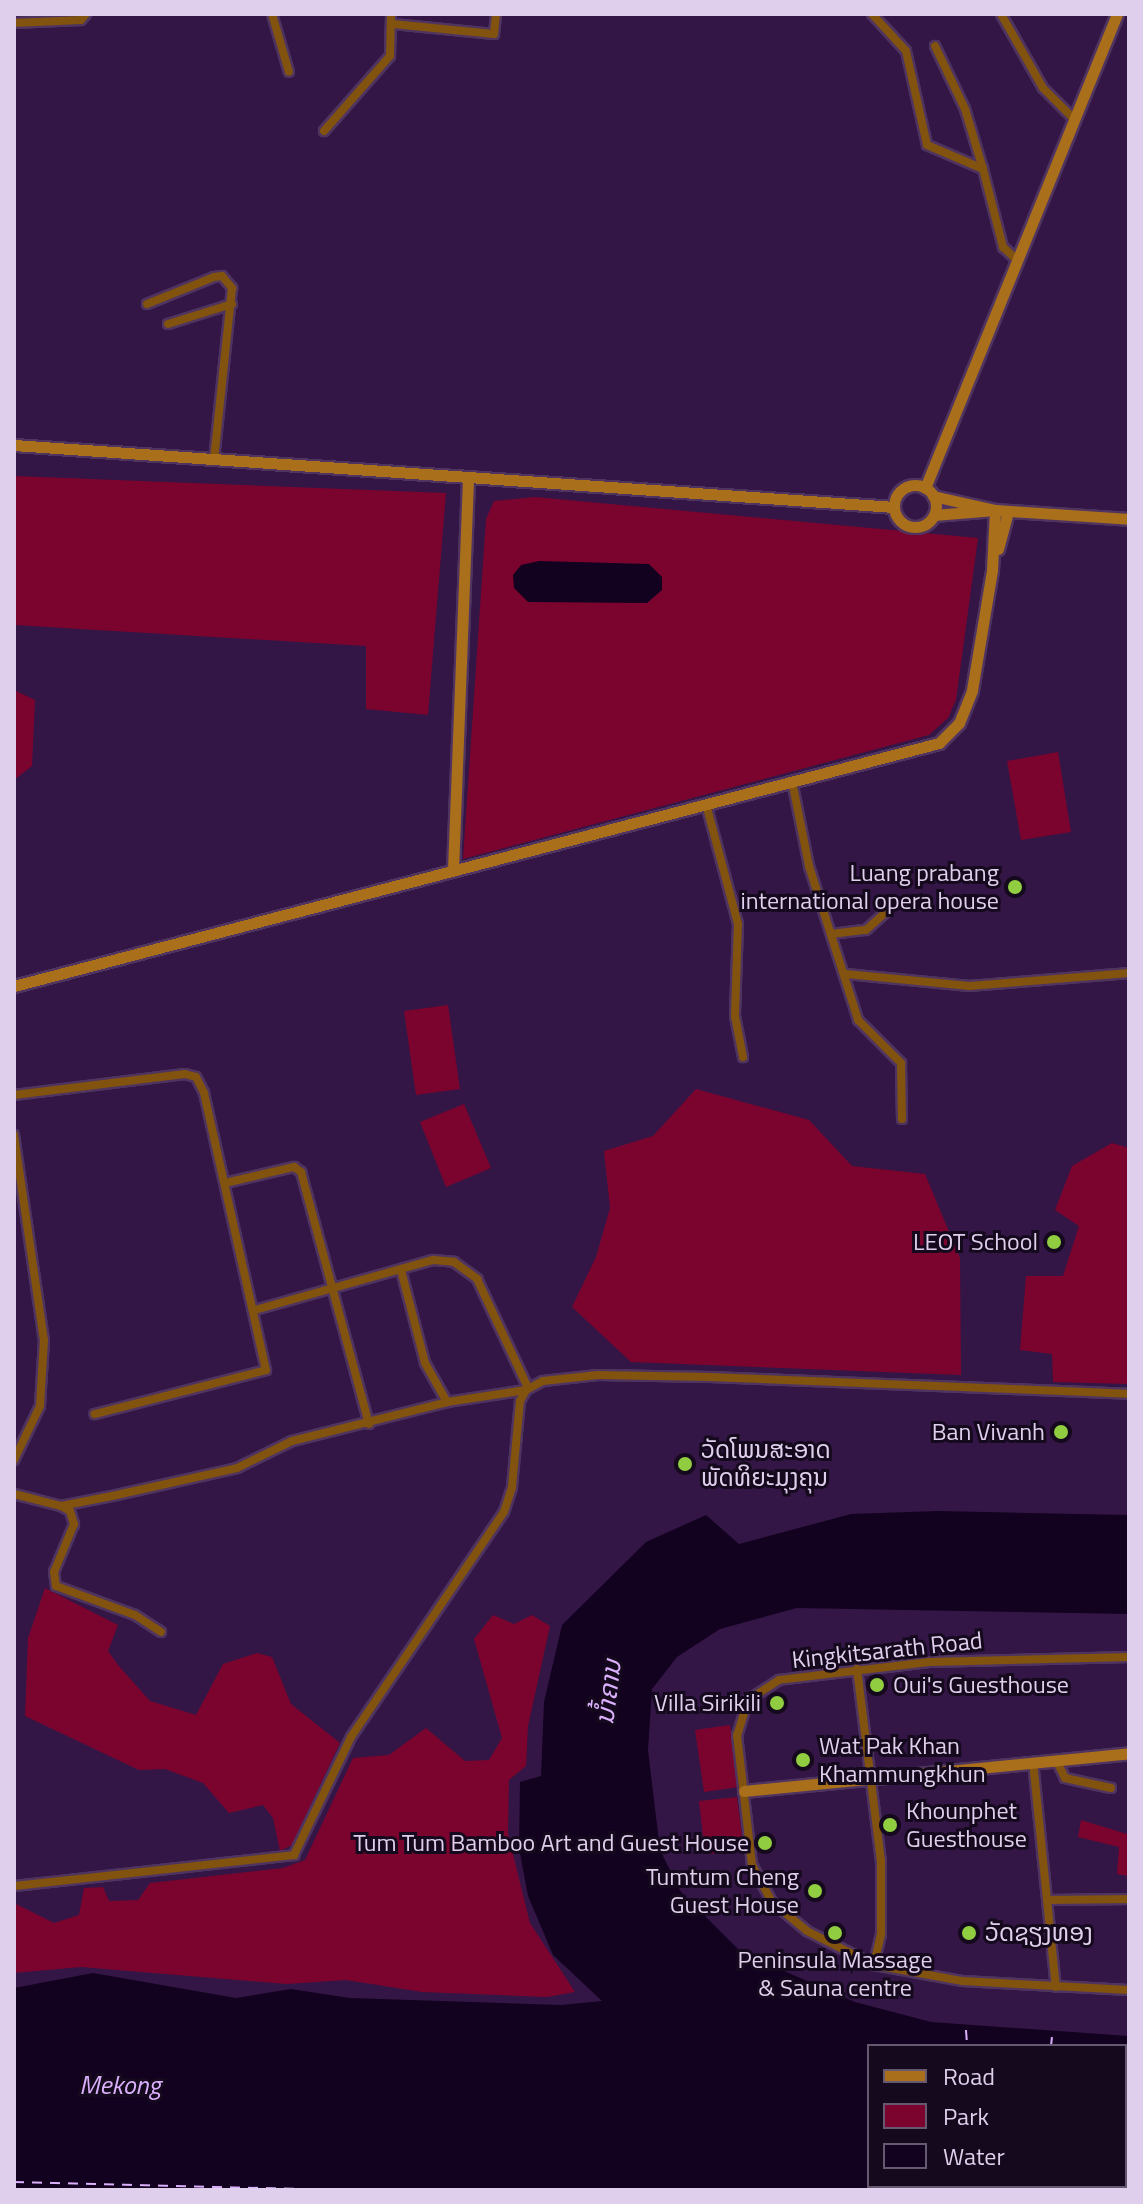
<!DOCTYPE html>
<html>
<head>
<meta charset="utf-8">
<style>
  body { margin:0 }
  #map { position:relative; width:1143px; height:2204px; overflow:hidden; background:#331645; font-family:"Titillium Web","Noto Sans Lao",sans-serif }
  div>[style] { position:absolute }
  .green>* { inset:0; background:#7b042f }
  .water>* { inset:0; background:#13021f }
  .ferry>* { height:2px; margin-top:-1px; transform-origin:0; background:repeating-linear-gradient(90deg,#daaffb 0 10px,transparent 0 18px) }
  .roads { filter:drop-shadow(2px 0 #4f3460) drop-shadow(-2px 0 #4f3460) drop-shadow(0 2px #4f3460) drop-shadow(0 -2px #4f3460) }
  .street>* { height:8px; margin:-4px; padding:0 4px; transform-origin:4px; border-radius:4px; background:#81530f }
  .secondary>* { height:11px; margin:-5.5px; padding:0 5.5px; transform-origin:5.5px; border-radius:5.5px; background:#aa6f1b }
  .secondary>.ring { margin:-5.5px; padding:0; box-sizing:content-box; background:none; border:11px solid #aa6f1b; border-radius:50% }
  .dots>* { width:22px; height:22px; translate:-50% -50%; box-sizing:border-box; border:4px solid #15091d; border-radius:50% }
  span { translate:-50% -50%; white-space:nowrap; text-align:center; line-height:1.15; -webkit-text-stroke:6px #15091d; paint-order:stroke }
  .poi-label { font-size:24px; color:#dfcfec }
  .right { translate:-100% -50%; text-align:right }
  .left { translate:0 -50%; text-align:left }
  .street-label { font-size:24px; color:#dfcfec }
  .water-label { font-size:26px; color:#daaffb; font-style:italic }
  .frame { position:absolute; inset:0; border:16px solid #dfcfec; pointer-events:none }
  .legend { position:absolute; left:867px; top:2044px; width:260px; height:144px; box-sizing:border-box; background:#15091d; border:2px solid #665870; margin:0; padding:10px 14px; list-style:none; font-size:24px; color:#dfcfec }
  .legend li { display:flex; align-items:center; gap:16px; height:40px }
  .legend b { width:40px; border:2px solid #665870 }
</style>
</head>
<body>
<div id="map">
  <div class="green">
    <div style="clip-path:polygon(14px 476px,446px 493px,428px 715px,366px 709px,366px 646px,14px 625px)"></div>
    <div style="clip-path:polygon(535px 497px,978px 538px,956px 700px,948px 718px,929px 735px,463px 859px,486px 519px,494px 501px)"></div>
    <div style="clip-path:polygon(14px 690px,35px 700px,32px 766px,14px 780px)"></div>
    <div style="clip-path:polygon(1058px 752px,1071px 832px,1021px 840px,1007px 761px)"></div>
    <div style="clip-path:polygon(448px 1005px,460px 1089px,416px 1095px,404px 1011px)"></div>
    <div style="clip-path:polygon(696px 1089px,809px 1120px,852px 1166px,925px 1174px,960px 1258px,961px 1375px,631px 1362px,572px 1307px,596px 1257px,610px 1208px,604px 1151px,653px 1136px)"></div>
    <div style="clip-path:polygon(464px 1104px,491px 1168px,446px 1187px,420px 1122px)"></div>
    <div style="clip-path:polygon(1112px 1143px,1129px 1148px,1129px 1384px,1053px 1382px,1052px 1354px,1020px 1350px,1026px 1276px,1063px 1276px,1079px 1226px,1055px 1210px,1072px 1166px)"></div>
    <div style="clip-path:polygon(45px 1588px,118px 1625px,108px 1651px,118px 1665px,150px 1701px,196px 1715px,223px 1664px,257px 1653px,272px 1657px,291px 1704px,340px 1743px,292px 1845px,280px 1851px,273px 1818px,263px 1805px,229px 1813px,203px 1783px,165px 1769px,139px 1770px,25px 1716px,28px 1638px)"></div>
    <div style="clip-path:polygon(493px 1615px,514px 1624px,532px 1615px,550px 1626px,528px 1726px,526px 1766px,509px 1780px,508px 1834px,530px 1923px,575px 1992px,547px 1997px,422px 1992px,346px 1980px,286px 1984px,81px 1967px,14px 1973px,14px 1903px,54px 1923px,79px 1915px,84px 1888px,103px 1887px,109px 1901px,138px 1900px,150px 1883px,283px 1868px,305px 1860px,353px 1758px,389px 1755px,426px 1728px,465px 1761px,489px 1760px,502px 1738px,474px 1639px)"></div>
    <div style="clip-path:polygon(730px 1725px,739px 1787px,704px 1792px,695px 1730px)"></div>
    <div style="clip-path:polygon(737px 1797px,744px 1851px,705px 1854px,699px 1801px)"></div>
    <div style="clip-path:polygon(1129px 1817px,1129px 1876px,1117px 1874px,1119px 1847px,1078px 1837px,1081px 1820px,1127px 1834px)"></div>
  </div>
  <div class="water">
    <div style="clip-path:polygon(539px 561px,649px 564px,662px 577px,662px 590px,647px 603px,528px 602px,514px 588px,513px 575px,521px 565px)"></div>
    <div style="clip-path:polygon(evenodd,938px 1511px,1129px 1515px,1129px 1614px,797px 1608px,720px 1629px,677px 1657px,652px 1689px,648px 1750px,660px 1850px,681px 1892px,741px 1952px,855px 2002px,931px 2022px,1129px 2036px,1129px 2190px,14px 2190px,14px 1988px,93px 1973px,236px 1998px,291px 1989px,350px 1998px,561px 2005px,602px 2001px,553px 1955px,528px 1896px,519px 1848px,520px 1782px,541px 1776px,544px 1702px,562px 1625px,646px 1542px,706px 1515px,739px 1544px,851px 1514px,938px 1511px,869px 2046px,1125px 2046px,1125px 2186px,869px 2186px,869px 2046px)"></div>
  </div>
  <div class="ferry">
    <div style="left:966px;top:2030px;width:16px;rotate:86deg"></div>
    <div style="left:1051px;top:2046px;width:9px;rotate:-84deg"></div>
    <div style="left:14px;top:2182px;width:318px;rotate:1.4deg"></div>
    <div style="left:1125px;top:2184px;width:4px"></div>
    <div style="left:950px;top:2190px;width:113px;rotate:-2deg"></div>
  </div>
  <div class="roads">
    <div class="street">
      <div style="left:272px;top:14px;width:60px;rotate:73.7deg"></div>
      <div style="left:872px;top:14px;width:50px;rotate:47.4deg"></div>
      <div style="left:906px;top:51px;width:96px;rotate:77.4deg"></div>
      <div style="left:927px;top:145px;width:61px;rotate:23.2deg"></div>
      <div style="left:983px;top:169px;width:81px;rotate:75.6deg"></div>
      <div style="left:1003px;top:247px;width:18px;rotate:43deg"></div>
      <div style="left:1001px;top:14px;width:85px;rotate:60.4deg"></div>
      <div style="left:1043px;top:88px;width:44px;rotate:45deg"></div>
      <div style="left:14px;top:23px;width:67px;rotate:-2.6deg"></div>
      <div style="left:81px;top:20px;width:8px;rotate:-50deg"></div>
      <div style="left:393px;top:24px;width:101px;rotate:5.7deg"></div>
      <div style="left:494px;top:34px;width:20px;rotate:-84deg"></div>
      <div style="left:935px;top:46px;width:70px;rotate:64.5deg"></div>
      <div style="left:965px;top:109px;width:63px;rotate:73.3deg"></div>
      <div style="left:324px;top:131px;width:100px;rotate:-48.7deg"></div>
      <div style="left:390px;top:56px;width:42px;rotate:-88.6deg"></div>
      <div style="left:147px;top:304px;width:72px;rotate:-21.9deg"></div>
      <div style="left:214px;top:277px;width:8px;rotate:-7deg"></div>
      <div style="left:222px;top:276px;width:16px;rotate:50deg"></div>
      <div style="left:232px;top:288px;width:171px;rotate:96deg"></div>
      <div style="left:168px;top:324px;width:67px;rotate:-17.4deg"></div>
      <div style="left:792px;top:781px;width:87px;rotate:78.7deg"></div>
      <div style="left:809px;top:866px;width:162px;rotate:72.3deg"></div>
      <div style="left:858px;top:1020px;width:61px;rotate:45deg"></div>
      <div style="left:901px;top:1063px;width:56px;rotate:89deg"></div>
      <div style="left:706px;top:804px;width:124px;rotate:75.1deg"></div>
      <div style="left:738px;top:924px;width:92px;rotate:91.9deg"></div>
      <div style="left:735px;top:1016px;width:42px;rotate:79deg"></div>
      <div style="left:831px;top:934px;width:35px;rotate:-7deg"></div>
      <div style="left:866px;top:930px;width:25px;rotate:-42deg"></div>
      <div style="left:846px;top:974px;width:124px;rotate:5.6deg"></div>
      <div style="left:969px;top:986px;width:161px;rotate:-4.6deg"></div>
      <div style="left:14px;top:1095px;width:172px;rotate:-7deg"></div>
      <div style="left:185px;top:1074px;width:11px;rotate:15deg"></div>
      <div style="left:196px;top:1077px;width:18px;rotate:63deg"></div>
      <div style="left:204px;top:1093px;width:284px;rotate:77.4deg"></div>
      <div style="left:266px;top:1370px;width:177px;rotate:165.6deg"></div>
      <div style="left:14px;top:1135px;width:207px;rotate:81.7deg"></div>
      <div style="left:44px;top:1340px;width:66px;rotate:93.5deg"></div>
      <div style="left:40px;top:1406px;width:60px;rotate:115.7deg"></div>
      <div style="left:225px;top:1183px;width:71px;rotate:-13.1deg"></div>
      <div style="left:294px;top:1167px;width:9px;rotate:36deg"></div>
      <div style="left:301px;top:1172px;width:261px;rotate:74.9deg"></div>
      <div style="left:401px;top:1270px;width:96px;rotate:75.5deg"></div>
      <div style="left:425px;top:1363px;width:45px;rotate:60.6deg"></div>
      <div style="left:255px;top:1310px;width:185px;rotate:-15.7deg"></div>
      <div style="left:433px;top:1260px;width:21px;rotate:5deg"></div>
      <div style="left:454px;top:1262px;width:29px;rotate:36deg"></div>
      <div style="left:477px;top:1279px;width:120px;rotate:64.9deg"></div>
      <div style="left:14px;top:1494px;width:49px;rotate:14.3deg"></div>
      <div style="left:61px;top:1506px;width:52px;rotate:-11.1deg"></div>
      <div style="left:112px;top:1496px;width:128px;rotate:-12.6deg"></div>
      <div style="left:237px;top:1468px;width:61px;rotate:-26.1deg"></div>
      <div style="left:292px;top:1441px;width:160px;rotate:-14.1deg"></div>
      <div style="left:447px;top:1402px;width:80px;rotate:-8.6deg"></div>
      <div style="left:61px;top:1506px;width:10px;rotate:29deg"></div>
      <div style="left:70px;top:1511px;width:14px;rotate:73deg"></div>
      <div style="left:74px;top:1524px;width:52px;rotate:112.6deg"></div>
      <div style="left:54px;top:1572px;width:14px;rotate:82deg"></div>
      <div style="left:56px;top:1586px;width:84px;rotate:20.2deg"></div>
      <div style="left:135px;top:1615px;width:31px;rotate:33deg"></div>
      <div style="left:1129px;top:1657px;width:200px;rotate:178.6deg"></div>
      <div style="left:929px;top:1662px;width:151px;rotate:173.2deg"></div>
      <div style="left:779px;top:1680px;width:37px;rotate:147deg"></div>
      <div style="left:748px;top:1700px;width:37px;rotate:107deg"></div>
      <div style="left:737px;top:1735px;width:131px;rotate:83.4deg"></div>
      <div style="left:752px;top:1865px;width:42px;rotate:61.6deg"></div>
      <div style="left:772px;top:1902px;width:45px;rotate:39.6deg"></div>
      <div style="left:807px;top:1931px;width:75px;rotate:26.9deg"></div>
      <div style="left:874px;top:1965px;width:89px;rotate:10.3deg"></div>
      <div style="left:962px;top:1981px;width:167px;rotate:3.1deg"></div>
      <div style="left:857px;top:1669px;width:193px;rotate:82.9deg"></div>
      <div style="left:881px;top:1861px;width:73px;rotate:90deg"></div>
      <div style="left:881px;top:1934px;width:32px;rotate:103deg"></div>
      <div style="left:1056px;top:1760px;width:20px;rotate:63deg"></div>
      <div style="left:1065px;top:1778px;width:47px;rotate:12.3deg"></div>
      <div style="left:1033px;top:1762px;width:226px;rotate:84.2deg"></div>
      <div style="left:14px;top:1886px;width:282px;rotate:-6.3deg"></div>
      <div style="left:294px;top:1855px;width:131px;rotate:-64.2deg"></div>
      <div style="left:351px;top:1737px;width:272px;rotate:-55.8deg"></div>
      <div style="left:504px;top:1512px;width:26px;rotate:-72deg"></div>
      <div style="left:512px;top:1487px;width:86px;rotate:-84.7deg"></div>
      <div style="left:520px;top:1401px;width:13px;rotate:-61deg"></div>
      <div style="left:526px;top:1390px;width:19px;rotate:-28deg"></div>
      <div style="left:543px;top:1381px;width:55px;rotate:-6.2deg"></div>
      <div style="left:598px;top:1375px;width:112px;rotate:1deg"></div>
      <div style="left:710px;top:1377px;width:419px;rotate:2.3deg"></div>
      <div style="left:1049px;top:1900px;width:80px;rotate:-0.7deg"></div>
    </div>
    <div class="secondary">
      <div style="left:14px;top:445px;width:882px;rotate:4.03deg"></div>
      <div class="ring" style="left:894px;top:485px;width:31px;height:31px"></div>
      <div style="left:925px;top:488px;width:511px;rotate:-67.95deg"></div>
      <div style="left:933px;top:496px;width:64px;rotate:12.7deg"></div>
      <div style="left:934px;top:515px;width:61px;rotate:-4.7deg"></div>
      <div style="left:995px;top:510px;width:134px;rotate:3.8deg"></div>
      <div style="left:998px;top:549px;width:39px;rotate:-75deg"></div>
      <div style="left:453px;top:870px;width:393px;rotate:-87.8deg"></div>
      <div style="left:14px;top:986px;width:956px;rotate:-14.72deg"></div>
      <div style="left:939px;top:743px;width:28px;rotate:-45deg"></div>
      <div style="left:959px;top:723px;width:35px;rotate:-68deg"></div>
      <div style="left:972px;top:690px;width:122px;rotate:-80.5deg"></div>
      <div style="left:992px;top:570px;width:60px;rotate:-87.1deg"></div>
      <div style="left:744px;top:1791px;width:387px;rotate:-5.6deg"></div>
    </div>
  </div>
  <div class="dots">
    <div style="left:1015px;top:887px;background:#91cd40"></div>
    <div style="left:1054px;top:1242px;background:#91cd40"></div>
    <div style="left:1061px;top:1432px;background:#91cd40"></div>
    <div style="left:685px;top:1464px;background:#91cd40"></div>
    <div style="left:877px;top:1685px;background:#91cd40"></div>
    <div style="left:777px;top:1703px;background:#91cd40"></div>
    <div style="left:803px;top:1760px;background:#91cd40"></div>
    <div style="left:890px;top:1825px;background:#91cd40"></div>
    <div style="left:765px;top:1843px;background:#91cd40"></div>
    <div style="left:815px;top:1891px;background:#91cd40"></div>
    <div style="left:835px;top:1933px;background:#91cd40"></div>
    <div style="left:969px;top:1933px;background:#91cd40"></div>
  </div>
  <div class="poi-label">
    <span class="right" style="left:999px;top:887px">Luang prabang<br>international opera house</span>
    <span class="right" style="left:1038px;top:1242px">LEOT School</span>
    <span class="right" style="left:1045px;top:1432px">Ban Vivanh</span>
    <span class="left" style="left:701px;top:1464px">ວັດໂພນສະອາດ<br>ພັດທິຍະມຸງຄຸນ</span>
    <span class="left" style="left:893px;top:1685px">Oui's Guesthouse</span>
    <span class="right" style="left:761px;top:1703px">Villa Sirikili</span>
    <span class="left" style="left:819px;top:1760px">Wat Pak Khan<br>Khammungkhun</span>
    <span class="left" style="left:906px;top:1825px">Khounphet<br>Guesthouse</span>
    <span class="right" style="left:749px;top:1843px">Tum Tum Bamboo Art and Guest House</span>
    <span class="right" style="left:799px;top:1891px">Tumtum Cheng<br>Guest House</span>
    <span class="left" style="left:985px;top:1933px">ວັດຊຽງທອງ</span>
    <span style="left:835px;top:1974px">Peninsula Massage<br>&amp; Sauna centre</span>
  </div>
  <div class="street-label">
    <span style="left:887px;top:1650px;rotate:-6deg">Kingkitsarath Road</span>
  </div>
  <div class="water-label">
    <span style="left:608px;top:1692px;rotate:-83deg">ນ້ຳຄານ</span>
    <span style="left:120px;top:2085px">Mekong</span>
  </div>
  <div class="frame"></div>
  <ul class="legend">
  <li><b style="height:10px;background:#aa6f1b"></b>Road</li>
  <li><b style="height:22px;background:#7b042f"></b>Park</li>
  <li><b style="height:22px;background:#13021f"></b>Water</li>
  </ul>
</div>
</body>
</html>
